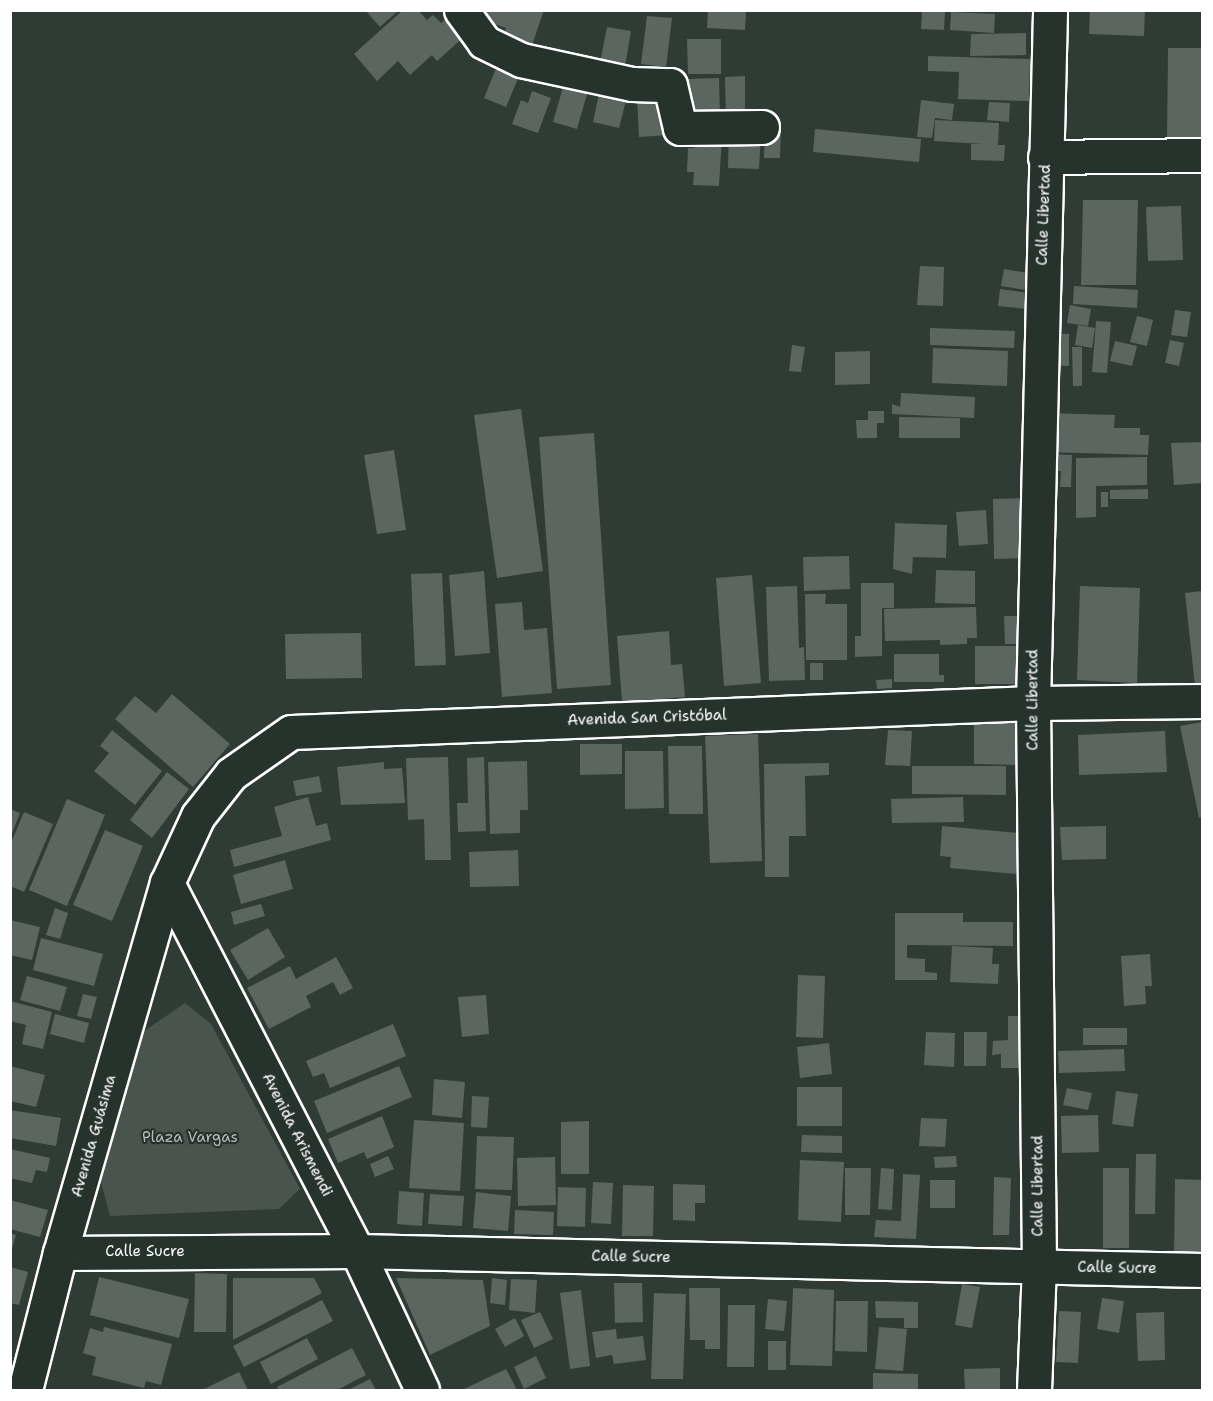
<!DOCTYPE html>
<html>
<head>
<meta charset="utf-8">
<style>
  body { margin:0 }
  #map { position:relative; width:1213px; height:1401px; overflow:hidden; background:#2f3b35; font-family:"Shantell Sans",sans-serif }
  div>[style] { position:absolute }
  .green>* { inset:0; background:#4a544f }
  .building>* { inset:0; background:#5b6661 }
  .roads { filter:drop-shadow(2px 0 #fff) drop-shadow(-2px 0 #fff) drop-shadow(0 2px #fff) drop-shadow(0 -2px #fff) }
  .street>* { height:33px; margin:-16.5px; padding:0 16.5px; transform-origin:16.5px; border-radius:16.5px; background:#26332d }
  span { translate:-50% -50%; white-space:nowrap; text-align:center; line-height:1.15; -webkit-text-stroke:4.5px #26332d; paint-order:stroke }
  .street-label { font-size:15px; color:#fff }
  .park-label { font-size:15px; color:#b7bbb9 }
  .frame { position:absolute; inset:0; border:12px solid #fff; pointer-events:none }
</style>
</head>
<body>
<div id="map">
  <div class="green">
    <div style="clip-path:polygon(185px 1003px,211px 1024px,300px 1189px,279px 1209px,110px 1216px,101px 1182px,143px 1032px)"></div>
  </div>
  <div class="building">
    <div style="clip-path:polygon(365px 10px,399px 10px,380px 27px)"></div>
    <div style="clip-path:polygon(403px 10px,418px 10px,427px 20px,433px 15px,441px 23px,449px 16px,466px 35px,437px 61px,432px 55px,410px 75px,398px 61px,377px 81px,354px 54px)"></div>
    <div style="clip-path:polygon(481px 10px,544px 10px,530px 51px,502px 40px,506px 28px,478px 18px)"></div>
    <div style="clip-path:polygon(708px 10px,746px 10px,745px 30px,707px 28px)"></div>
    <div style="clip-path:polygon(922px 10px,945px 12px,944px 30px,921px 29px)"></div>
    <div style="clip-path:polygon(1090px 10px,1145px 10px,1144px 36px,1089px 34px)"></div>
    <div style="clip-path:polygon(951px 12px,995px 14px,994px 33px,950px 30px)"></div>
    <div style="clip-path:polygon(647px 16px,672px 18px,666px 67px,641px 64px)"></div>
    <div style="clip-path:polygon(607px 27px,631px 31px,623px 78px,598px 73px)"></div>
    <div style="clip-path:polygon(1026px 33px,1026px 55px,970px 56px,971px 34px)"></div>
    <div style="clip-path:polygon(687px 39px,721px 39px,721px 74px,688px 74px)"></div>
    <div style="clip-path:polygon(1168px 48px,1202px 48px,1202px 140px,1167px 140px)"></div>
    <div style="clip-path:polygon(928px 56px,1030px 59px,1029px 101px,958px 99px,959px 72px,928px 71px)"></div>
    <div style="clip-path:polygon(500px 59px,522px 69px,506px 107px,484px 98px)"></div>
    <div style="clip-path:polygon(745px 76px,745px 123px,726px 123px,725px 77px)"></div>
    <div style="clip-path:polygon(566px 77px,590px 84px,577px 129px,553px 122px)"></div>
    <div style="clip-path:polygon(719px 78px,720px 116px,687px 116px,687px 79px)"></div>
    <div style="clip-path:polygon(532px 91px,551px 98px,538px 133px,512px 124px,521px 100px,528px 103px)"></div>
    <div style="clip-path:polygon(599px 94px,626px 100px,619px 128px,593px 122px)"></div>
    <div style="clip-path:polygon(667px 98px,669px 135px,639px 137px,637px 100px)"></div>
    <div style="clip-path:polygon(921px 100px,954px 104px,952px 120px,935px 118px,932px 138px,917px 137px)"></div>
    <div style="clip-path:polygon(989px 102px,1010px 103px,1009px 122px,987px 120px)"></div>
    <div style="clip-path:polygon(935px 120px,999px 123px,998px 145px,1005px 145px,1004px 161px,971px 160px,971px 144px,983px 144px,934px 141px)"></div>
    <div style="clip-path:polygon(765px 124px,781px 125px,780px 158px,764px 158px)"></div>
    <div style="clip-path:polygon(815px 129px,921px 139px,919px 162px,813px 152px)"></div>
    <div style="clip-path:polygon(729px 131px,761px 132px,759px 169px,728px 168px)"></div>
    <div style="clip-path:polygon(695px 136px,722px 137px,719px 186px,693px 185px,694px 172px,687px 172px,688px 148px,694px 148px)"></div>
    <div style="clip-path:polygon(1083px 200px,1138px 200px,1136px 285px,1081px 285px)"></div>
    <div style="clip-path:polygon(1181px 206px,1183px 260px,1148px 261px,1146px 207px)"></div>
    <div style="clip-path:polygon(920px 266px,944px 267px,943px 306px,917px 305px)"></div>
    <div style="clip-path:polygon(1004px 269px,1034px 274px,1031px 291px,1001px 286px)"></div>
    <div style="clip-path:polygon(1074px 286px,1138px 290px,1137px 308px,1073px 304px)"></div>
    <div style="clip-path:polygon(1000px 289px,1029px 293px,1027px 309px,998px 306px)"></div>
    <div style="clip-path:polygon(1070px 305px,1091px 309px,1088px 326px,1067px 323px)"></div>
    <div style="clip-path:polygon(1175px 310px,1191px 312px,1187px 337px,1171px 335px)"></div>
    <div style="clip-path:polygon(1137px 316px,1153px 320px,1147px 346px,1130px 342px)"></div>
    <div style="clip-path:polygon(1096px 321px,1111px 322px,1107px 373px,1092px 372px)"></div>
    <div style="clip-path:polygon(1078px 325px,1095px 328px,1092px 348px,1075px 345px)"></div>
    <div style="clip-path:polygon(930px 328px,1015px 331px,1014px 348px,930px 345px)"></div>
    <div style="clip-path:polygon(1049px 334px,1069px 334px,1069px 366px,1058px 366px,1058px 355px,1049px 355px)"></div>
    <div style="clip-path:polygon(1170px 340px,1184px 343px,1179px 366px,1165px 363px)"></div>
    <div style="clip-path:polygon(1115px 341px,1137px 346px,1132px 366px,1110px 361px)"></div>
    <div style="clip-path:polygon(792px 345px,805px 347px,801px 372px,789px 371px)"></div>
    <div style="clip-path:polygon(1072px 347px,1082px 347px,1082px 386px,1073px 386px)"></div>
    <div style="clip-path:polygon(933px 348px,1008px 351px,1007px 386px,932px 383px)"></div>
    <div style="clip-path:polygon(870px 351px,870px 384px,835px 385px,835px 352px)"></div>
    <div style="clip-path:polygon(901px 393px,975px 397px,974px 418px,892px 414px,892px 404px,900px 407px)"></div>
    <div style="clip-path:polygon(521px 409px,543px 571px,497px 578px,474px 415px)"></div>
    <div style="clip-path:polygon(868px 411px,884px 411px,884px 423px,877px 423px,877px 438px,857px 438px,856px 420px,868px 420px)"></div>
    <div style="clip-path:polygon(1047px 413px,1115px 415px,1114px 428px,1140px 428px,1140px 435px,1149px 435px,1148px 455px,1046px 452px)"></div>
    <div style="clip-path:polygon(899px 417px,960px 418px,960px 438px,899px 438px)"></div>
    <div style="clip-path:polygon(594px 433px,611px 685px,557px 689px,539px 437px)"></div>
    <div style="clip-path:polygon(1202px 442px,1202px 483px,1174px 485px,1171px 443px)"></div>
    <div style="clip-path:polygon(394px 450px,406px 530px,377px 534px,364px 455px)"></div>
    <div style="clip-path:polygon(1043px 454px,1072px 455px,1071px 487px,1060px 487px,1061px 471px,1043px 470px)"></div>
    <div style="clip-path:polygon(1147px 457px,1147px 485px,1096px 486px,1096px 517px,1076px 518px,1076px 458px)"></div>
    <div style="clip-path:polygon(1148px 489px,1148px 499px,1110px 499px,1110px 490px)"></div>
    <div style="clip-path:polygon(1101px 492px,1108px 492px,1108px 507px,1101px 507px)"></div>
    <div style="clip-path:polygon(1023px 498px,1025px 558px,994px 559px,993px 499px)"></div>
    <div style="clip-path:polygon(986px 510px,988px 544px,959px 546px,956px 512px)"></div>
    <div style="clip-path:polygon(895px 523px,947px 525px,946px 558px,913px 557px,912px 574px,893px 569px)"></div>
    <div style="clip-path:polygon(849px 556px,850px 589px,804px 591px,803px 557px)"></div>
    <div style="clip-path:polygon(936px 570px,975px 571px,975px 604px,935px 603px)"></div>
    <div style="clip-path:polygon(484px 571px,490px 653px,455px 656px,449px 575px)"></div>
    <div style="clip-path:polygon(442px 573px,446px 665px,415px 666px,411px 574px)"></div>
    <div style="clip-path:polygon(752px 575px,761px 683px,724px 686px,716px 578px)"></div>
    <div style="clip-path:polygon(861px 583px,894px 583px,894px 608px,882px 608px,882px 656px,855px 657px,855px 636px,861px 636px)"></div>
    <div style="clip-path:polygon(797px 586px,799px 648px,804px 647px,805px 680px,769px 681px,766px 587px)"></div>
    <div style="clip-path:polygon(1080px 586px,1140px 588px,1137px 683px,1077px 680px)"></div>
    <div style="clip-path:polygon(1202px 591px,1202px 694px,1196px 695px,1185px 593px)"></div>
    <div style="clip-path:polygon(805px 594px,826px 594px,825px 604px,847px 604px,847px 660px,806px 660px)"></div>
    <div style="clip-path:polygon(522px 602px,524px 630px,547px 628px,552px 693px,502px 697px,495px 604px)"></div>
    <div style="clip-path:polygon(976px 607px,977px 638px,967px 638px,967px 644px,940px 645px,940px 640px,885px 641px,884px 609px)"></div>
    <div style="clip-path:polygon(1004px 616px,1017px 616px,1017px 644px,1005px 644px)"></div>
    <div style="clip-path:polygon(669px 631px,671px 665px,682px 664px,685px 697px,622px 702px,617px 636px)"></div>
    <div style="clip-path:polygon(361px 633px,362px 678px,286px 679px,285px 634px)"></div>
    <div style="clip-path:polygon(975px 646px,1016px 646px,1016px 684px,975px 684px)"></div>
    <div style="clip-path:polygon(894px 654px,939px 654px,939px 675px,944px 675px,944px 682px,894px 682px)"></div>
    <div style="clip-path:polygon(810px 663px,823px 663px,823px 680px,810px 680px)"></div>
    <div style="clip-path:polygon(892px 679px,892px 688px,877px 689px,876px 680px)"></div>
    <div style="clip-path:polygon(172px 694px,230px 744px,193px 787px,115px 719px,135px 696px,156px 713px)"></div>
    <div style="clip-path:polygon(974px 722px,1018px 722px,1018px 765px,974px 764px)"></div>
    <div style="clip-path:polygon(1202px 722px,1202px 817px,1199px 818px,1180px 726px)"></div>
    <div style="clip-path:polygon(112px 730px,162px 771px,135px 805px,94px 771px,109px 753px,100px 746px)"></div>
    <div style="clip-path:polygon(888px 730px,912px 731px,910px 766px,885px 765px)"></div>
    <div style="clip-path:polygon(1165px 731px,1167px 772px,1079px 775px,1078px 735px)"></div>
    <div style="clip-path:polygon(758px 734px,762px 861px,710px 863px,705px 736px)"></div>
    <div style="clip-path:polygon(580px 744px,622px 744px,622px 774px,580px 775px)"></div>
    <div style="clip-path:polygon(668px 746px,702px 746px,703px 814px,669px 814px)"></div>
    <div style="clip-path:polygon(625px 751px,663px 751px,664px 808px,625px 809px)"></div>
    <div style="clip-path:polygon(448px 757px,451px 860px,425px 860px,424px 819px,408px 820px,406px 758px)"></div>
    <div style="clip-path:polygon(484px 757px,486px 831px,458px 832px,457px 803px,468px 803px,467px 758px)"></div>
    <div style="clip-path:polygon(527px 761px,528px 810px,520px 810px,520px 833px,490px 834px,488px 762px)"></div>
    <div style="clip-path:polygon(384px 762px,384px 769px,402px 768px,405px 803px,341px 805px,337px 767px)"></div>
    <div style="clip-path:polygon(829px 763px,829px 775px,805px 776px,806px 836px,789px 836px,789px 877px,765px 877px,764px 764px)"></div>
    <div style="clip-path:polygon(912px 766px,1006px 766px,1006px 795px,912px 794px)"></div>
    <div style="clip-path:polygon(167px 772px,189px 789px,152px 838px,130px 820px)"></div>
    <div style="clip-path:polygon(319px 776px,322px 792px,296px 796px,293px 781px)"></div>
    <div style="clip-path:polygon(308px 797px,316px 826px,327px 823px,331px 840px,234px 867px,230px 850px,282px 836px,274px 807px)"></div>
    <div style="clip-path:polygon(963px 797px,964px 822px,892px 823px,891px 799px)"></div>
    <div style="clip-path:polygon(67px 799px,105px 815px,67px 906px,29px 890px)"></div>
    <div style="clip-path:polygon(10px 809px,20px 813px,11px 836px,10px 836px)"></div>
    <div style="clip-path:polygon(24px 812px,53px 824px,24px 892px,10px 886px,10px 845px)"></div>
    <div style="clip-path:polygon(942px 826px,1019px 833px,1016px 874px,950px 868px,951px 857px,940px 856px)"></div>
    <div style="clip-path:polygon(1106px 826px,1106px 859px,1062px 860px,1060px 827px)"></div>
    <div style="clip-path:polygon(105px 830px,143px 846px,112px 921px,73px 905px)"></div>
    <div style="clip-path:polygon(518px 850px,519px 886px,470px 887px,469px 852px)"></div>
    <div style="clip-path:polygon(285px 860px,293px 889px,241px 904px,233px 875px)"></div>
    <div style="clip-path:polygon(261px 904px,265px 916px,234px 925px,231px 912px)"></div>
    <div style="clip-path:polygon(55px 908px,68px 913px,60px 939px,46px 935px)"></div>
    <div style="clip-path:polygon(895px 913px,963px 913px,963px 922px,1013px 922px,1013px 946px,907px 945px,907px 958px,925px 959px,925px 972px,937px 973px,937px 980px,895px 980px)"></div>
    <div style="clip-path:polygon(10px 920px,40px 927px,32px 960px,10px 955px)"></div>
    <div style="clip-path:polygon(268px 928px,285px 957px,248px 980px,230px 950px)"></div>
    <div style="clip-path:polygon(41px 938px,103px 954px,94px 986px,33px 970px)"></div>
    <div style="clip-path:polygon(952px 946px,993px 948px,992px 964px,999px 964px,998px 984px,950px 982px)"></div>
    <div style="clip-path:polygon(1150px 954px,1152px 986px,1145px 986px,1146px 1004px,1124px 1006px,1121px 956px)"></div>
    <div style="clip-path:polygon(336px 957px,353px 988px,340px 995px,333px 982px,306px 996px,311px 1007px,269px 1029px,247px 988px,290px 966px,296px 979px)"></div>
    <div style="clip-path:polygon(798px 975px,825px 976px,823px 1038px,796px 1037px)"></div>
    <div style="clip-path:polygon(27px 976px,67px 987px,60px 1011px,20px 1000px)"></div>
    <div style="clip-path:polygon(83px 994px,97px 997px,91px 1019px,77px 1016px)"></div>
    <div style="clip-path:polygon(486px 995px,489px 1034px,462px 1037px,458px 997px)"></div>
    <div style="clip-path:polygon(10px 1001px,52px 1012px,43px 1049px,22px 1044px,26px 1025px,10px 1021px)"></div>
    <div style="clip-path:polygon(55px 1014px,89px 1023px,84px 1043px,50px 1034px)"></div>
    <div style="clip-path:polygon(1008px 1016px,1021px 1016px,1021px 1068px,1001px 1068px,1001px 1054px,992px 1055px,993px 1041px,1008px 1040px)"></div>
    <div style="clip-path:polygon(393px 1024px,406px 1056px,330px 1088px,324px 1073px,313px 1077px,306px 1061px)"></div>
    <div style="clip-path:polygon(1083px 1028px,1127px 1028px,1127px 1045px,1083px 1045px)"></div>
    <div style="clip-path:polygon(926px 1032px,955px 1033px,954px 1067px,924px 1065px)"></div>
    <div style="clip-path:polygon(964px 1032px,987px 1032px,986px 1066px,964px 1066px)"></div>
    <div style="clip-path:polygon(829px 1043px,832px 1074px,800px 1078px,797px 1047px)"></div>
    <div style="clip-path:polygon(1124px 1049px,1125px 1071px,1059px 1073px,1058px 1051px)"></div>
    <div style="clip-path:polygon(10px 1066px,45px 1075px,36px 1107px,10px 1101px)"></div>
    <div style="clip-path:polygon(399px 1066px,412px 1097px,327px 1133px,314px 1101px)"></div>
    <div style="clip-path:polygon(434px 1079px,465px 1082px,462px 1118px,432px 1115px)"></div>
    <div style="clip-path:polygon(797px 1087px,842px 1087px,842px 1126px,797px 1126px)"></div>
    <div style="clip-path:polygon(1067px 1088px,1092px 1093px,1088px 1110px,1063px 1105px)"></div>
    <div style="clip-path:polygon(1116px 1091px,1138px 1094px,1133px 1127px,1112px 1124px)"></div>
    <div style="clip-path:polygon(472px 1096px,489px 1097px,487px 1128px,471px 1127px)"></div>
    <div style="clip-path:polygon(10px 1110px,61px 1118px,56px 1146px,10px 1138px)"></div>
    <div style="clip-path:polygon(1098px 1115px,1099px 1152px,1062px 1153px,1061px 1116px)"></div>
    <div style="clip-path:polygon(382px 1116px,394px 1147px,367px 1159px,364px 1152px,338px 1163px,328px 1139px)"></div>
    <div style="clip-path:polygon(921px 1118px,947px 1119px,945px 1147px,919px 1146px)"></div>
    <div style="clip-path:polygon(414px 1120px,464px 1123px,460px 1191px,409px 1188px)"></div>
    <div style="clip-path:polygon(589px 1121px,589px 1174px,561px 1174px,561px 1122px)"></div>
    <div style="clip-path:polygon(802px 1135px,842px 1136px,842px 1153px,801px 1152px)"></div>
    <div style="clip-path:polygon(477px 1136px,514px 1137px,512px 1190px,475px 1189px)"></div>
    <div style="clip-path:polygon(10px 1149px,50px 1158px,47px 1172px,36px 1170px,32px 1183px,10px 1178px)"></div>
    <div style="clip-path:polygon(1136px 1154px,1156px 1154px,1155px 1214px,1135px 1214px)"></div>
    <div style="clip-path:polygon(388px 1156px,394px 1169px,375px 1177px,370px 1164px)"></div>
    <div style="clip-path:polygon(956px 1156px,957px 1167px,935px 1168px,934px 1157px)"></div>
    <div style="clip-path:polygon(555px 1157px,556px 1205px,518px 1206px,517px 1158px)"></div>
    <div style="clip-path:polygon(800px 1160px,844px 1162px,841px 1222px,798px 1220px)"></div>
    <div style="clip-path:polygon(845px 1168px,871px 1168px,870px 1215px,845px 1215px)"></div>
    <div style="clip-path:polygon(881px 1168px,894px 1169px,892px 1210px,878px 1209px)"></div>
    <div style="clip-path:polygon(1103px 1168px,1129px 1168px,1129px 1248px,1103px 1248px)"></div>
    <div style="clip-path:polygon(903px 1174px,920px 1175px,916px 1239px,874px 1237px,876px 1220px,901px 1221px)"></div>
    <div style="clip-path:polygon(994px 1177px,1011px 1178px,1009px 1235px,993px 1235px)"></div>
    <div style="clip-path:polygon(1175px 1179px,1202px 1180px,1202px 1256px,1174px 1256px)"></div>
    <div style="clip-path:polygon(930px 1180px,955px 1180px,955px 1208px,930px 1208px)"></div>
    <div style="clip-path:polygon(593px 1182px,613px 1183px,611px 1224px,591px 1223px)"></div>
    <div style="clip-path:polygon(673px 1184px,705px 1185px,705px 1203px,695px 1203px,695px 1221px,673px 1220px)"></div>
    <div style="clip-path:polygon(623px 1185px,654px 1186px,653px 1236px,622px 1236px)"></div>
    <div style="clip-path:polygon(558px 1187px,586px 1188px,585px 1227px,557px 1226px)"></div>
    <div style="clip-path:polygon(399px 1191px,424px 1193px,422px 1226px,397px 1224px)"></div>
    <div style="clip-path:polygon(476px 1192px,511px 1196px,508px 1231px,473px 1228px)"></div>
    <div style="clip-path:polygon(430px 1194px,464px 1196px,462px 1226px,428px 1224px)"></div>
    <div style="clip-path:polygon(10px 1200px,48px 1210px,40px 1237px,10px 1229px)"></div>
    <div style="clip-path:polygon(515px 1210px,554px 1212px,553px 1235px,514px 1234px)"></div>
    <div style="clip-path:polygon(10px 1233px,16px 1235px,11px 1252px,10px 1252px)"></div>
    <div style="clip-path:polygon(10px 1267px,28px 1272px,19px 1305px,10px 1303px)"></div>
    <div style="clip-path:polygon(195px 1273px,227px 1274px,226px 1332px,194px 1332px)"></div>
    <div style="clip-path:polygon(99px 1277px,189px 1299px,179px 1338px,90px 1315px)"></div>
    <div style="clip-path:polygon(233px 1278px,314px 1278px,322px 1293px,233px 1340px)"></div>
    <div style="clip-path:polygon(396px 1278px,483px 1280px,490px 1326px,430px 1355px)"></div>
    <div style="clip-path:polygon(492px 1278px,507px 1280px,505px 1305px,490px 1303px)"></div>
    <div style="clip-path:polygon(511px 1279px,537px 1280px,535px 1313px,509px 1310px)"></div>
    <div style="clip-path:polygon(614px 1283px,642px 1283px,643px 1322px,615px 1323px)"></div>
    <div style="clip-path:polygon(962px 1284px,980px 1287px,972px 1328px,955px 1325px)"></div>
    <div style="clip-path:polygon(689px 1288px,720px 1288px,720px 1349px,705px 1349px,705px 1340px,690px 1340px)"></div>
    <div style="clip-path:polygon(793px 1288px,834px 1290px,832px 1366px,790px 1365px)"></div>
    <div style="clip-path:polygon(581px 1290px,590px 1366px,570px 1369px,560px 1293px)"></div>
    <div style="clip-path:polygon(654px 1293px,686px 1294px,683px 1379px,651px 1379px)"></div>
    <div style="clip-path:polygon(1102px 1298px,1124px 1301px,1119px 1333px,1097px 1329px)"></div>
    <div style="clip-path:polygon(768px 1299px,787px 1301px,784px 1331px,765px 1329px)"></div>
    <div style="clip-path:polygon(322px 1300px,333px 1321px,244px 1367px,233px 1346px)"></div>
    <div style="clip-path:polygon(836px 1301px,868px 1301px,867px 1352px,835px 1351px)"></div>
    <div style="clip-path:polygon(875px 1301px,918px 1302px,918px 1328px,904px 1328px,904px 1318px,876px 1318px)"></div>
    <div style="clip-path:polygon(728px 1305px,755px 1305px,754px 1367px,727px 1367px)"></div>
    <div style="clip-path:polygon(1059px 1311px,1081px 1312px,1078px 1363px,1056px 1362px)"></div>
    <div style="clip-path:polygon(540px 1312px,553px 1339px,534px 1348px,521px 1320px)"></div>
    <div style="clip-path:polygon(1164px 1312px,1165px 1360px,1138px 1361px,1136px 1313px)"></div>
    <div style="clip-path:polygon(515px 1318px,524px 1336px,505px 1347px,495px 1329px)"></div>
    <div style="clip-path:polygon(104px 1327px,172px 1344px,161px 1385px,146px 1381px,144px 1388px,92px 1375px,96px 1357px,83px 1353px,90px 1328px,103px 1332px)"></div>
    <div style="clip-path:polygon(879px 1327px,907px 1329px,903px 1371px,875px 1369px)"></div>
    <div style="clip-path:polygon(616px 1329px,617px 1339px,643px 1336px,646px 1360px,614px 1364px,612px 1355px,596px 1358px,592px 1332px)"></div>
    <div style="clip-path:polygon(307px 1338px,318px 1359px,271px 1384px,260px 1362px)"></div>
    <div style="clip-path:polygon(768px 1341px,786px 1341px,786px 1370px,768px 1370px)"></div>
    <div style="clip-path:polygon(352px 1348px,366px 1375px,337px 1390px,279px 1390px,277px 1387px)"></div>
    <div style="clip-path:polygon(536px 1356px,546px 1378px,524px 1389px,514px 1367px)"></div>
    <div style="clip-path:polygon(1000px 1368px,1000px 1390px,965px 1390px,964px 1369px)"></div>
    <div style="clip-path:polygon(506px 1369px,517px 1390px,465px 1390px,464px 1389px)"></div>
    <div style="clip-path:polygon(239px 1372px,248px 1390px,202px 1390px)"></div>
    <div style="clip-path:polygon(873px 1373px,918px 1374px,918px 1390px,873px 1390px)"></div>
    <div style="clip-path:polygon(370px 1379px,376px 1390px,348px 1390px)"></div>
  </div>
  <div class="roads">
    <div class="street">
      <div style="left:461px;top:10px;width:39px;rotate:54deg"></div>
      <div style="left:484px;top:42px;width:41px;rotate:25.9deg"></div>
      <div style="left:521px;top:60px;width:114px;rotate:12.2deg"></div>
      <div style="left:632px;top:84px;width:38px;rotate:2deg"></div>
      <div style="left:670px;top:85px;width:44px;rotate:76.9deg"></div>
      <div style="left:680px;top:128px;width:82px;rotate:-0.7deg"></div>
      <div style="left:1045px;top:157px;width:157px;rotate:-0.7deg"></div>
      <div style="left:167px;top:883px;width:414px;rotate:62.7deg"></div>
      <div style="left:357px;top:1251px;width:153px;rotate:64.9deg"></div>
      <div style="left:60px;top:1253px;width:297px;rotate:-0.4deg"></div>
      <div style="left:357px;top:1251px;width:845px;rotate:1.29deg"></div>
      <div style="left:25px;top:1390px;width:141px;rotate:-75.7deg"></div>
      <div style="left:60px;top:1253px;width:385px;rotate:-73.9deg"></div>
      <div style="left:167px;top:883px;width:74px;rotate:-65.2deg"></div>
      <div style="left:198px;top:816px;width:53px;rotate:-51.8deg"></div>
      <div style="left:231px;top:774px;width:73px;rotate:-35deg"></div>
      <div style="left:291px;top:732px;width:743px;rotate:-2.24deg"></div>
      <div style="left:1033px;top:703px;width:169px;rotate:-0.7deg"></div>
      <div style="left:1034px;top:1390px;width:124px;rotate:-87.7deg"></div>
      <div style="left:1039px;top:1266px;width:563px;rotate:-90.61deg"></div>
      <div style="left:1033px;top:703px;width:693px;rotate:-88.59deg"></div>
    </div>
  </div>
  <div class="street-label">
    <span style="left:1044px;top:215px;rotate:-88deg">Calle Libertad</span>
    <span style="left:1033px;top:700px;rotate:-90deg">Calle Libertad</span>
    <span style="left:647px;top:718px;rotate:-2deg">Avenida San Cristóbal</span>
    <span style="left:297px;top:1135px;rotate:63deg">Avenida Arismendi</span>
    <span style="left:94px;top:1136px;rotate:-74deg">Avenida Guásima</span>
    <span style="left:1038px;top:1186px;rotate:-90deg">Calle Libertad</span>
    <span style="left:145px;top:1252px">Calle Sucre</span>
    <span style="left:631px;top:1257px;rotate:1deg">Calle Sucre</span>
    <span style="left:1117px;top:1268px;rotate:1deg">Calle Sucre</span>
  </div>
  <div class="park-label">
    <span style="left:190px;top:1138px">Plaza Vargas</span>
  </div>
  <div class="frame"></div>
</div>
</body>
</html>
